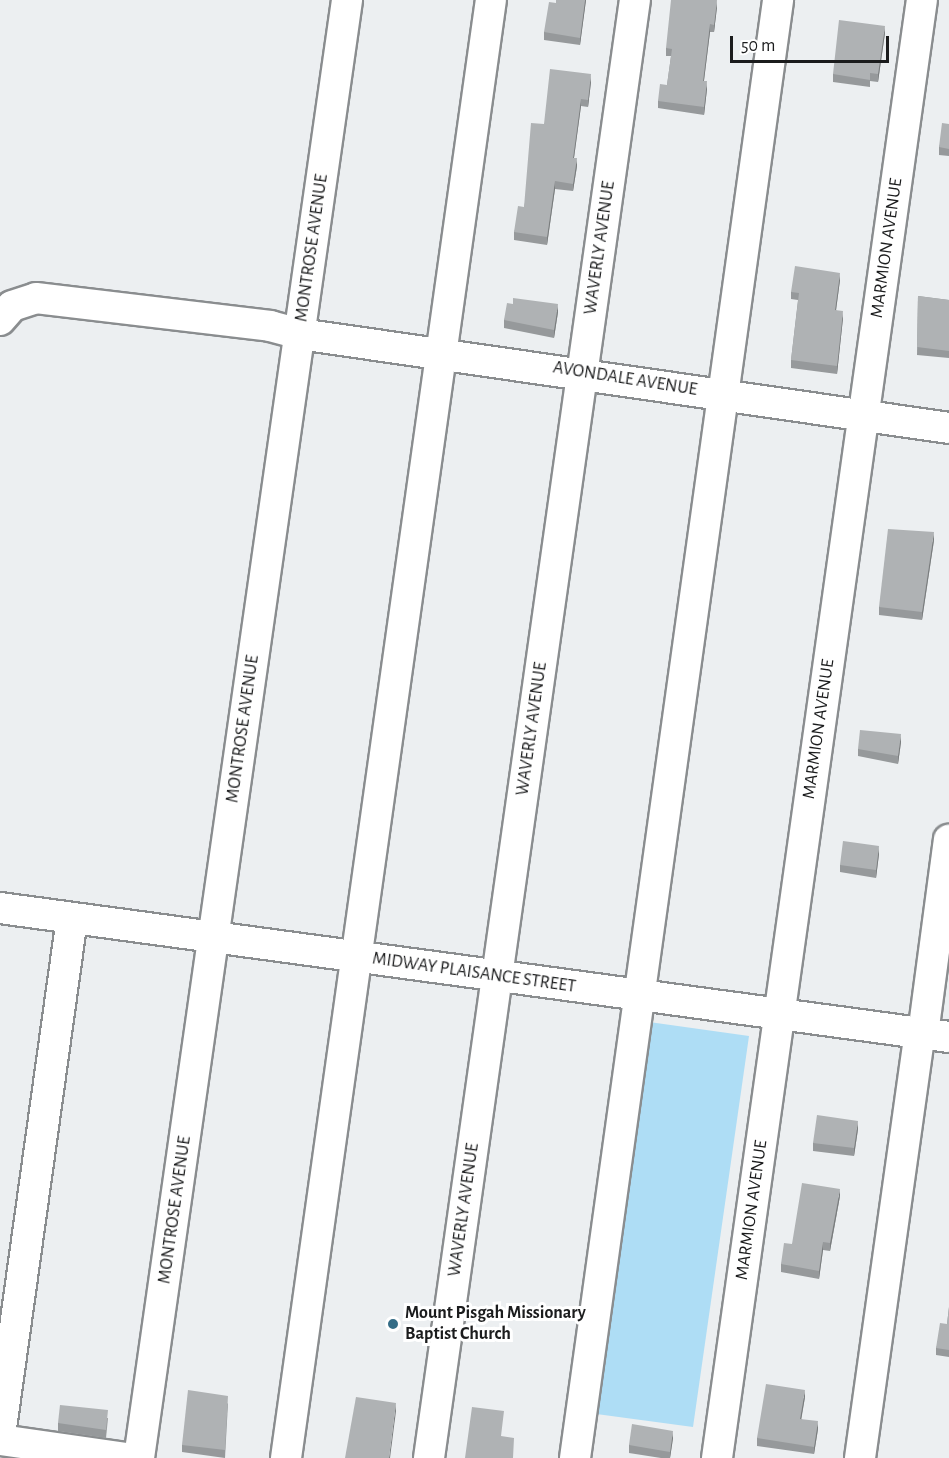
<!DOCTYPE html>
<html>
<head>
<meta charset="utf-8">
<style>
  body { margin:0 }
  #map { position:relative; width:949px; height:1458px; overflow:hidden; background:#eceff1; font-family:"Alegreya Sans",sans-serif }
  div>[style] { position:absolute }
  .green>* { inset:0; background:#aeddf5 }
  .roads { filter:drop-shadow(2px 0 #8a8d8f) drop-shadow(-2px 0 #8a8d8f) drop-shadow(0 2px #8a8d8f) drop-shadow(0 -2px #8a8d8f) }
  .minor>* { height:30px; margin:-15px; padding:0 15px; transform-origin:15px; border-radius:15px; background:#fff }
  .wall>* { inset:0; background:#96999b }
  .shaded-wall>* { inset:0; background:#7a7d7e }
  .building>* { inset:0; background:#afb2b4 }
  .dots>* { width:16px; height:16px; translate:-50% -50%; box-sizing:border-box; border:3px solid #fff; border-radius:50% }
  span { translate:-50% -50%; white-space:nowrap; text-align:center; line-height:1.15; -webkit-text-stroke:6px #fff; paint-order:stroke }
  .street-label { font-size:18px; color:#1b1c1d }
  .poi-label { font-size:18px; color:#1b1c1d; font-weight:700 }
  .left { translate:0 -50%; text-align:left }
  .scale { position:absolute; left:730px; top:36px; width:159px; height:27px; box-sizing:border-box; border:3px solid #1b1c1d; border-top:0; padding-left:8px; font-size:18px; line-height:21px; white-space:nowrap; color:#1b1c1d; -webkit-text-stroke:4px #fff; paint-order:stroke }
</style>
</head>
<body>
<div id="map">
  <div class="green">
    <div style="clip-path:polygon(642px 1021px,749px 1036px,693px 1427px,589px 1413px)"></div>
  </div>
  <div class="roads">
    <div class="minor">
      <div style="left:0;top:320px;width:18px;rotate:-49deg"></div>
      <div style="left:12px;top:306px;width:25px;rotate:-18deg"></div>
      <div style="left:36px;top:298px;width:236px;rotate:6.8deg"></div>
      <div style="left:270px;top:326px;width:31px;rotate:15deg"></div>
      <div style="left:300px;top:334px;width:656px;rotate:8.24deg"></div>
      <div style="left:0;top:908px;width:958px;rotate:7.74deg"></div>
      <div style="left:923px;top:1034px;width:196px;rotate:-82.4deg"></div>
      <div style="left:0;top:1435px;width:522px;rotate:-82.07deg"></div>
      <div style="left:0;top:1440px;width:127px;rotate:8.1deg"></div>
      <div style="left:139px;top:1458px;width:1473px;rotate:-81.88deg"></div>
      <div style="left:286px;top:1458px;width:1472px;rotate:-82deg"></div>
      <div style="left:429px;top:1458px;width:1472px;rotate:-81.96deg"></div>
      <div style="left:575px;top:1458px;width:1472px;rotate:-82.07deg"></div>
      <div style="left:717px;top:1458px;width:1472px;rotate:-82deg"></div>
      <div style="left:860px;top:1458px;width:429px;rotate:-82deg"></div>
    </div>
  </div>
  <div class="wall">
    <div style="clip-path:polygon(586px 0,580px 45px,544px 40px,544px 32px)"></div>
    <div style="clip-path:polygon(717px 7px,714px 32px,710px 32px,704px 81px,707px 89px,704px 115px,658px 108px,658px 101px,667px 85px,671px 56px,666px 56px,666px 48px)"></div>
    <div style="clip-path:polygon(885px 33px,878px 82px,870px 81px,870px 87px,833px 82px,833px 74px)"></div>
    <div style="clip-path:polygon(591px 82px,588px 107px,581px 106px,574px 158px,577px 166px,573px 191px,555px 189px,547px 245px,514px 240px,514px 232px,524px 207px,544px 124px)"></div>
    <div style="clip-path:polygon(949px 124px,949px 156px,939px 155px,939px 147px)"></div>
    <div style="clip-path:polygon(840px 280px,836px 310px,843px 318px,837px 374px,791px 368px,791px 360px,798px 300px,791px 299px,791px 292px)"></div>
    <div style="clip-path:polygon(918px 296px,949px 300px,949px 358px,917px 355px)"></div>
    <div style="clip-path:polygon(513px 304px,558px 312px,554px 338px,504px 328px,504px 320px)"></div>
    <div style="clip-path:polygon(934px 540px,922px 620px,879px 615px,879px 607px)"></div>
    <div style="clip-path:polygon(901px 742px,898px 764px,858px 756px,858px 749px)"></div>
    <div style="clip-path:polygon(879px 854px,876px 878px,840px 872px,840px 865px)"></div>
    <div style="clip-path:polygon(858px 1129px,854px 1156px,813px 1151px,813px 1143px)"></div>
    <div style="clip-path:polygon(840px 1196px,830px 1251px,823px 1250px,819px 1279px,781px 1272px,781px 1264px,792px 1244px)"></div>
    <div style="clip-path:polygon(949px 1307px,949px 1357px,936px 1355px,936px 1348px,947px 1324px)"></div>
    <div style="clip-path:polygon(805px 1397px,801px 1419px,818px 1429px,814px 1454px,757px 1446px,757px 1438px)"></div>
    <div style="clip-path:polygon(228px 1403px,225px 1458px,182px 1452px,182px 1445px)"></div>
    <div style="clip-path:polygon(108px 1418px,106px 1438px,58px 1431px,58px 1423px)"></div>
    <div style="clip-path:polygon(673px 1438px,670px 1458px,661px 1458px,629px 1453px,629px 1445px)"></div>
  </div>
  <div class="shaded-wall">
    <div style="clip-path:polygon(585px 0,586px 0,580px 45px,580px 38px)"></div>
    <div style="clip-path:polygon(717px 0,717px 7px,714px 32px,714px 25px)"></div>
    <div style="clip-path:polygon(710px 24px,710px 32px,703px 88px,703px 81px)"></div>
    <div style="clip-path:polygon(885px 26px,885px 33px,878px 82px,878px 74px)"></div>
    <div style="clip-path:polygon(591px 74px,591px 82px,588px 107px,588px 100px)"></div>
    <div style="clip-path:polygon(707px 81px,707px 89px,704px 115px,704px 107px)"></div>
    <div style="clip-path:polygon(581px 99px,581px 106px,573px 165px,573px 158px)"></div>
    <div style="clip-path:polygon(577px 158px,577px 166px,573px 191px,573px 184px)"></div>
    <div style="clip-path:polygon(555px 181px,555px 189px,547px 245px,547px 237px)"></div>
    <div style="clip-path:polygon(840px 273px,840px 280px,835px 318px,835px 310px)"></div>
    <div style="clip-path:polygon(558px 304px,558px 312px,554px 338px,554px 330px)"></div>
    <div style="clip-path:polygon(843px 311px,843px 318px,837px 374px,837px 366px)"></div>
    <div style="clip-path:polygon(934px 532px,934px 540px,922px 620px,922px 612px)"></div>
    <div style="clip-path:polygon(901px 734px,901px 742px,898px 764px,898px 756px)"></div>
    <div style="clip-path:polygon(879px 846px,879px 854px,876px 878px,876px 870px)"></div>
    <div style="clip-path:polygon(858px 1121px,858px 1129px,854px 1156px,854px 1148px)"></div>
    <div style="clip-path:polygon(840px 1189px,840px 1196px,830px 1251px,830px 1243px)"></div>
    <div style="clip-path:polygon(823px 1242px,823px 1250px,819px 1279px,819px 1271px)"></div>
    <div style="clip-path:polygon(805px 1390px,805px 1397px,800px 1427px,800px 1419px)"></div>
    <div style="clip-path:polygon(396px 1403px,396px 1411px,390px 1458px,389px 1458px)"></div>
    <div style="clip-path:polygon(818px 1421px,818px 1429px,814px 1454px,814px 1447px)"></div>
    <div style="clip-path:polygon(673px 1431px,673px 1438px,670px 1458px,670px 1452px)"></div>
  </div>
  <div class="building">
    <div style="clip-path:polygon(556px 0,585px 0,580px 38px,544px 32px,549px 2px,556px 3px)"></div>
    <div style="clip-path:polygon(671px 0,717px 0,714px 25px,710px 24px,703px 81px,707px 81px,704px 107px,658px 101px,660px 84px,667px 85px,672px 49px,666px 48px)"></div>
    <div style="clip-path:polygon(839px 20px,885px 26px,878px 74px,870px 73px,870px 80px,833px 74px)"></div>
    <div style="clip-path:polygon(550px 69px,591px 74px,588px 100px,581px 99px,573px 158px,577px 158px,573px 184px,555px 181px,547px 237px,514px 232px,518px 206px,524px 207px,531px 123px,544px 124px)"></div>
    <div style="clip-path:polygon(942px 123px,949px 124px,949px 149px,939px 147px)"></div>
    <div style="clip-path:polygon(795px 266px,840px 273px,835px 310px,843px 311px,837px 366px,791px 360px,799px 293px,791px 292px)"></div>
    <div style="clip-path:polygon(918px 296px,949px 300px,949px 351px,917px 347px)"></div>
    <div style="clip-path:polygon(513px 298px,558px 304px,554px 330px,504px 320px,507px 303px,513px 304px)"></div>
    <div style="clip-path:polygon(888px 529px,934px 532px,922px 612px,879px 607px)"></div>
    <div style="clip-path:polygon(860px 730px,901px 734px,898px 756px,858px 749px)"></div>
    <div style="clip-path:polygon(843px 841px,879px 846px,876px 870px,840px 865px)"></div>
    <div style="clip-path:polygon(817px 1115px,858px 1121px,854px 1148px,813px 1143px)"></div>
    <div style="clip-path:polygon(802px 1183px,840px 1189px,830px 1243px,823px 1242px,819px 1271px,781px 1264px,784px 1243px,792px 1244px)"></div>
    <div style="clip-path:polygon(949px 1307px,949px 1350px,936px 1348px,940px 1323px,947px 1324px)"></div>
    <div style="clip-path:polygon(766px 1384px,805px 1390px,800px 1419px,818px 1421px,814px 1447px,757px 1438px)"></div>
    <div style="clip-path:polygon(188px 1390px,228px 1396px,225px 1450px,182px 1445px)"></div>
    <div style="clip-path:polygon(356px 1397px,396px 1403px,389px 1458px,345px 1458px)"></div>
    <div style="clip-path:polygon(60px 1405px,108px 1410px,106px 1430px,58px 1423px)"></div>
    <div style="clip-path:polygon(472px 1407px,504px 1411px,501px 1436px,514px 1438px,513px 1458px,465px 1458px)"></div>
    <div style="clip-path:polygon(632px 1424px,673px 1431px,670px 1452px,629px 1445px)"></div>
  </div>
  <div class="dots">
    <div style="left:393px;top:1324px;background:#346c86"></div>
  </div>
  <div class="street-label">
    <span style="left:312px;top:248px;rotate:-82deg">MONTROSE AVENUE</span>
    <span style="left:600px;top:248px;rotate:-82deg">WAVERLY AVENUE</span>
    <span style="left:887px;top:248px;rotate:-82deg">MARMION AVENUE</span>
    <span style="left:625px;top:379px;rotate:9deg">AVONDALE AVENUE</span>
    <span style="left:243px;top:729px;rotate:-82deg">MONTROSE AVENUE</span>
    <span style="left:532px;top:729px;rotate:-82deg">WAVERLY AVENUE</span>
    <span style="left:819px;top:729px;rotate:-82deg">MARMION AVENUE</span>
    <span style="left:474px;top:973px;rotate:8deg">MIDWAY PLAISANCE STREET</span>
    <span style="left:175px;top:1210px;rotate:-82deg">MONTROSE AVENUE</span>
    <span style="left:464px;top:1210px;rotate:-82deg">WAVERLY AVENUE</span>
    <span style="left:752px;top:1210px;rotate:-82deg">MARMION AVENUE</span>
  </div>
  <div class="poi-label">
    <span class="left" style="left:405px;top:1324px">Mount Pisgah Missionary<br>Baptist Church</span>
  </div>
  <div class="scale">50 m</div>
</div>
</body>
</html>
